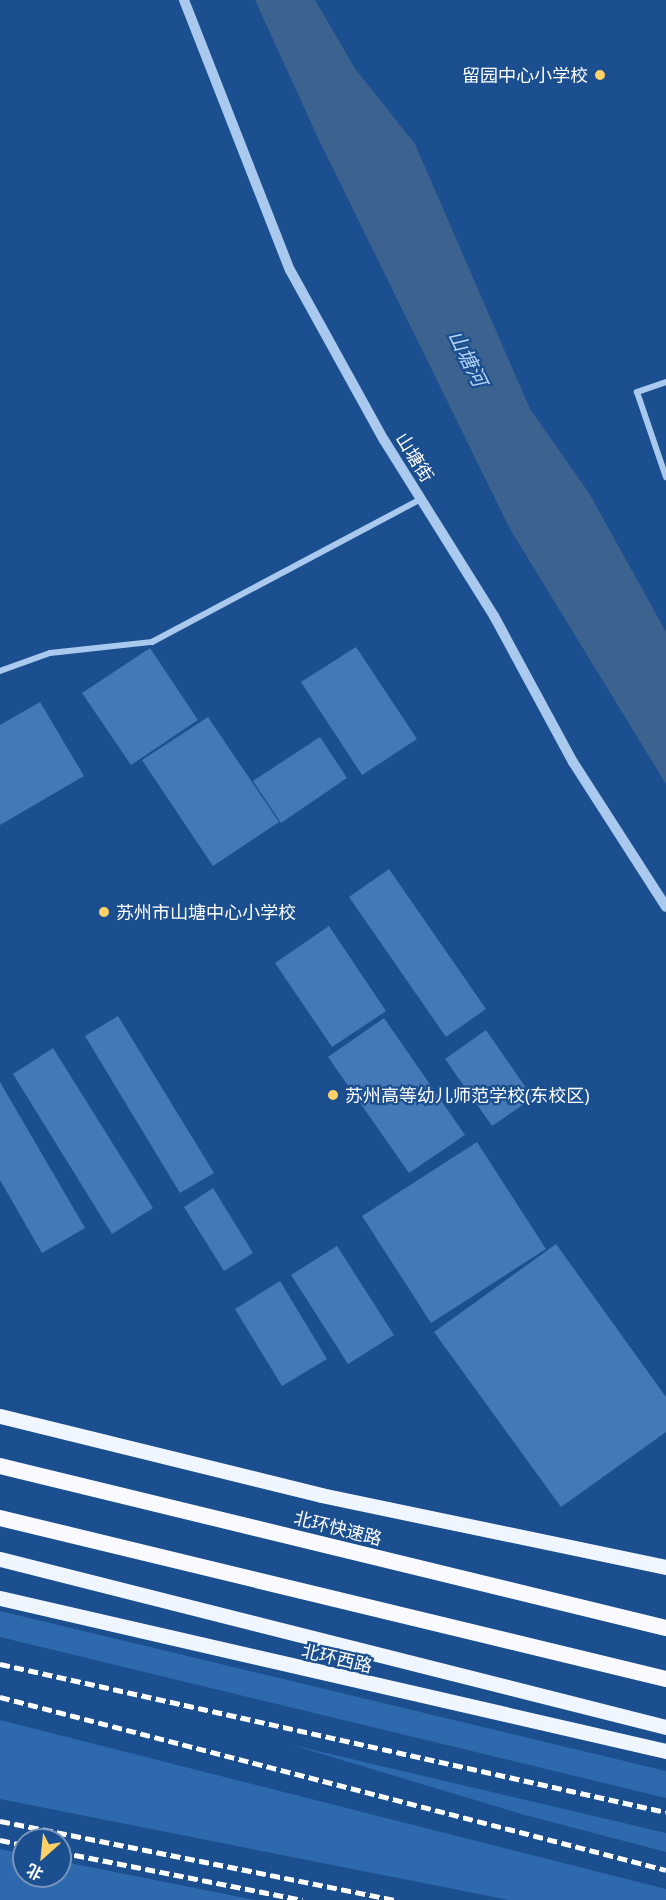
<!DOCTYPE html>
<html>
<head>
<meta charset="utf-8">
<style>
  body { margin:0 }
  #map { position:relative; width:666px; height:1900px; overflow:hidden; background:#1b4f8f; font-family:"Open Sans","Noto Sans SC",sans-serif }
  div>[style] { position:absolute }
  .green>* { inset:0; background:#2e69ad }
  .water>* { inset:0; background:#3c6290 }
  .building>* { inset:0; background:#4478b7 }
  .minor>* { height:6px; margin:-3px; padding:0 3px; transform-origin:3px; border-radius:3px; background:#a9c9ee }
  .tertiary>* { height:10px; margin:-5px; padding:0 5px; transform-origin:5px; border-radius:5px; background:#a9c9ee }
  .primary>* { height:15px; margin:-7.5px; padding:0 7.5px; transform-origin:7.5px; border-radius:7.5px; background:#f0f6ff }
  .trunk>* { height:16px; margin:-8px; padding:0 8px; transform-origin:8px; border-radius:8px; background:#f8faff }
  .rail>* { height:4.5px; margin-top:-2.25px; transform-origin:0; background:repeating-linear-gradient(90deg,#fff 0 10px,transparent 0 14.5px) }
  .dots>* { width:16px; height:16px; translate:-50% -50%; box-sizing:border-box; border:3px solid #1b4f8f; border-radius:50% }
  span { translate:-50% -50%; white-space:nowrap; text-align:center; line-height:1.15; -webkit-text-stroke:4.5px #1b4f8f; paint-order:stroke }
  .poi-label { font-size:18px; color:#fff }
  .right { translate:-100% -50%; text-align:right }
  .left { translate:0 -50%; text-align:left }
  .street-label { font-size:18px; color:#fff }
  .water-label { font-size:20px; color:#b5d3f5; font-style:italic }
  .north { position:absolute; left:12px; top:1828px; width:60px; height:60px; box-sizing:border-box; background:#1b4f8f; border:2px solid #7695bc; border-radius:50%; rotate:207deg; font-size:16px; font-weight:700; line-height:24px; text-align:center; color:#fff }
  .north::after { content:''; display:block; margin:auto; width:21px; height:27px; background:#ffd166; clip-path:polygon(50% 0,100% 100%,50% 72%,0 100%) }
</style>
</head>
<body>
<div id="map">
  <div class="green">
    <div style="clip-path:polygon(0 1611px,666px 1771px,666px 1798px,0 1637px)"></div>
    <div style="clip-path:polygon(0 1720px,666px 1889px,666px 1900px,509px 1900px,0 1799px)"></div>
    <div style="clip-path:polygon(292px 1745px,666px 1833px,666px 1852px,525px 1815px)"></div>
    <div style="clip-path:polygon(0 1849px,24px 1854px,24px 1876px,60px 1876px,60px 1861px,255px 1900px,0 1900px)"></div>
  </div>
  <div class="water">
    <div style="clip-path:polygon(255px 0,315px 0,356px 70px,415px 144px,530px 409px,589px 493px,666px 632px,666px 784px,510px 529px,319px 140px)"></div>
  </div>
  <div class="building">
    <div style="clip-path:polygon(356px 647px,417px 739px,362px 775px,301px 682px)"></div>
    <div style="clip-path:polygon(150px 648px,198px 720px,131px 765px,82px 693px)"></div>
    <div style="clip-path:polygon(40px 702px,84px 776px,0 825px,0 725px)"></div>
    <div style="clip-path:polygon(208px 717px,279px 822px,213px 866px,142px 760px)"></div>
    <div style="clip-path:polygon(320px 737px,347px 778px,281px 823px,253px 781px)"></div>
    <div style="clip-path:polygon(389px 869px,486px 1009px,446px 1037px,349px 897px)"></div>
    <div style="clip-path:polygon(329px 926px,386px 1011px,332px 1047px,275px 963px)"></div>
    <div style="clip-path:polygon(118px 1016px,214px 1173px,180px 1193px,85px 1036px)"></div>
    <div style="clip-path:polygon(384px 1018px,465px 1135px,409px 1173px,328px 1057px)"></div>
    <div style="clip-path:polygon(486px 1030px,533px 1098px,492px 1126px,445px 1059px)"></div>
    <div style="clip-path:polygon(53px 1048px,153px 1208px,112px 1234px,13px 1074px)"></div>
    <div style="clip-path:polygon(0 1082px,85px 1228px,42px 1253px,0 1180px)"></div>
    <div style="clip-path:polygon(477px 1142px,546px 1249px,431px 1323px,362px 1216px)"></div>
    <div style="clip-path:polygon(213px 1188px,253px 1253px,224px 1271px,184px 1207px)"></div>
    <div style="clip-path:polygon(556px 1244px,666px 1397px,666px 1432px,561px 1507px,434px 1332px)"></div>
    <div style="clip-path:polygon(337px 1246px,394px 1335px,348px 1364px,291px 1275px)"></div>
    <div style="clip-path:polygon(280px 1281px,327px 1359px,282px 1386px,235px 1309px)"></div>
  </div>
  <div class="minor">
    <div style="left:666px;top:382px;width:31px;rotate:161deg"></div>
    <div style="left:637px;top:392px;width:90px;rotate:71.2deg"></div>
    <div style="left:0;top:671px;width:53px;rotate:-19.8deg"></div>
    <div style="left:50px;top:653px;width:103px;rotate:-6.2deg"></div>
    <div style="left:152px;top:642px;width:305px;rotate:-28deg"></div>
  </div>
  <div class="tertiary">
    <div style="left:184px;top:0;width:290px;rotate:68.6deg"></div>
    <div style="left:290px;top:270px;width:194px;rotate:61.1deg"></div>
    <div style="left:384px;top:440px;width:208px;rotate:58deg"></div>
    <div style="left:494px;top:616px;width:166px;rotate:61.6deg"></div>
    <div style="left:573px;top:762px;width:172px;rotate:57.3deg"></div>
  </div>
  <div class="primary">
    <div style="left:0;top:1416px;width:331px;rotate:13.8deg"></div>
    <div style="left:321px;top:1495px;width:352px;rotate:11.8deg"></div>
    <div style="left:0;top:1559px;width:687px;rotate:14.16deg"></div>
    <div style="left:0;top:1598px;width:683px;rotate:12.94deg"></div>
  </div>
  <div class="trunk">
    <div style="left:0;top:1466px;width:685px;rotate:13.67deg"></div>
    <div style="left:0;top:1518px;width:685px;rotate:13.59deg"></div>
  </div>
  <div class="rail">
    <div style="left:0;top:1664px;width:682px;rotate:12.53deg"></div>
    <div style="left:0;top:1697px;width:688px;rotate:14.56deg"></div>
    <div style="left:0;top:1821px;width:405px;rotate:11.3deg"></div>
    <div style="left:0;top:1840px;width:25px;rotate:12deg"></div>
    <div style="left:60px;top:1852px;width:247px;rotate:11.2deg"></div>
  </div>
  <div class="dots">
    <div style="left:600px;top:75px;background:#ffd166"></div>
    <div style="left:104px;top:912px;background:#ffd166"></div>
    <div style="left:333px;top:1095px;background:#ffd166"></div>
  </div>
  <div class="poi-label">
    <span class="right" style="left:588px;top:75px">留园中心小学校</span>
    <span class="left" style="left:116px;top:912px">苏州市山塘中心小学校</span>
    <span class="left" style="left:345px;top:1095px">苏州高等幼儿师范学校(东校区)</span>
  </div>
  <div class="street-label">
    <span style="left:415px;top:457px;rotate:58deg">山塘街</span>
    <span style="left:338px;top:1528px;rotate:14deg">北环快速路</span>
    <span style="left:337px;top:1658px;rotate:13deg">北环西路</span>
  </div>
  <div class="water-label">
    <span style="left:468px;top:358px;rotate:63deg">山塘河</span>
  </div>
  <div class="north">北</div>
</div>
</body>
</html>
